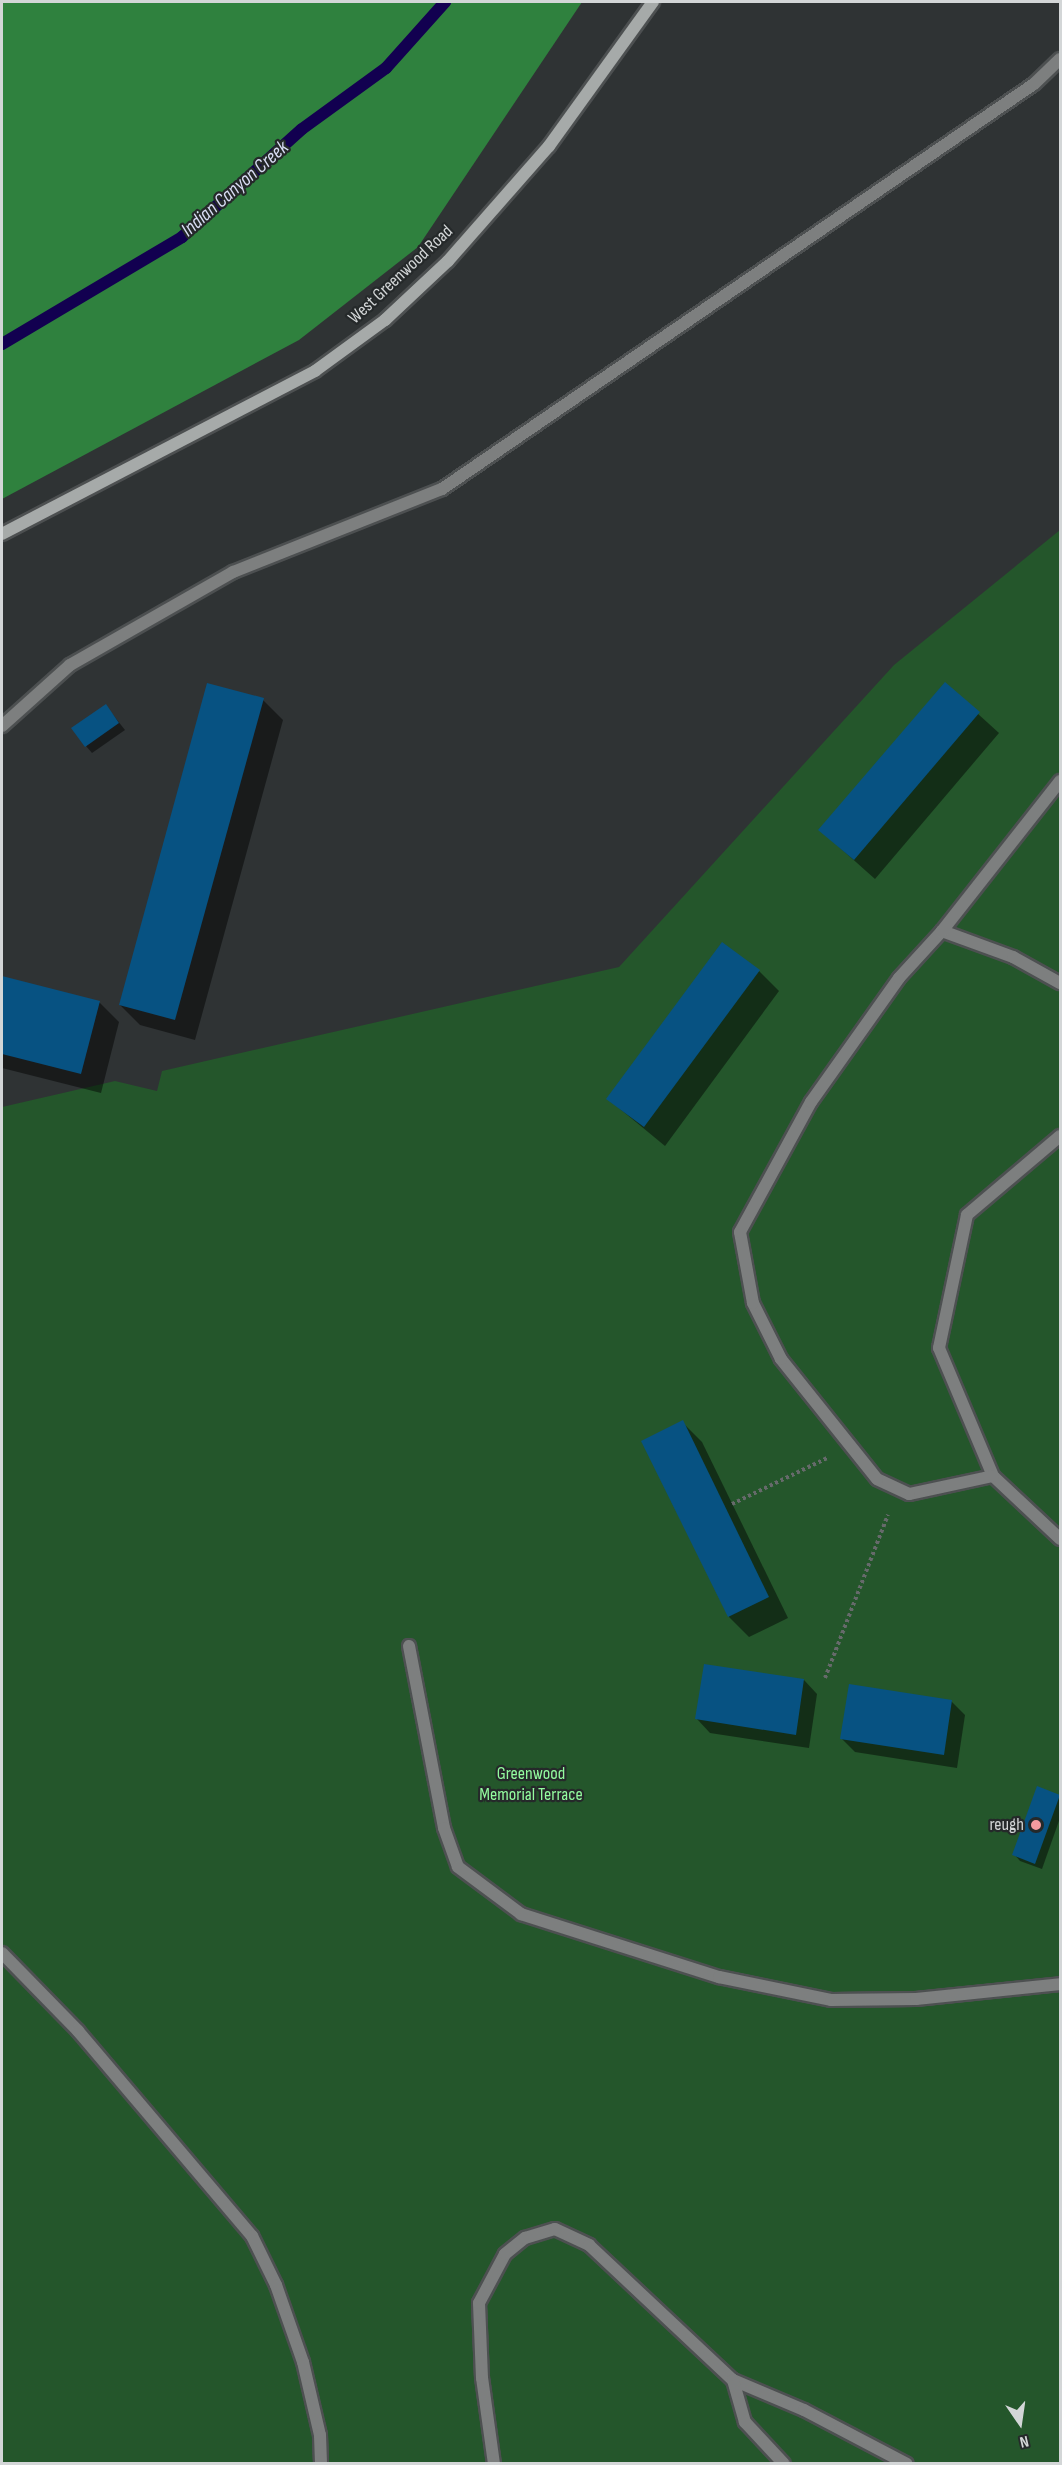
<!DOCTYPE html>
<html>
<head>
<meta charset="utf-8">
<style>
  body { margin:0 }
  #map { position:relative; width:1062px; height:2465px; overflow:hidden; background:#2f3334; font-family:"Sofia Sans Condensed",sans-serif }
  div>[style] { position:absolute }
  .green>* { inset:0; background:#24562b }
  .forest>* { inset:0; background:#2f813e }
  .shadow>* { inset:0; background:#0007 }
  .stream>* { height:12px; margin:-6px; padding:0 6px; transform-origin:6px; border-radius:6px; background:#120050 }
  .building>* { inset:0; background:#075282 }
  .path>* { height:4px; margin-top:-2px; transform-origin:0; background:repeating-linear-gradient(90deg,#666a6b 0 3px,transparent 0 6px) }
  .roads { filter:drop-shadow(2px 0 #4d5051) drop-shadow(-2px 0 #4d5051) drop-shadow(0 2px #4d5051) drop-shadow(0 -2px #4d5051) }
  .lane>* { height:12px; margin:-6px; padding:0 6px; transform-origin:6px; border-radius:6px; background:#7d7f7f }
  .secondary>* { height:12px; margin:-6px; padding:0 6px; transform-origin:6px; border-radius:6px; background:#a6aaa9 }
  .dots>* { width:16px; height:16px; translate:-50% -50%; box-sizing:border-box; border:3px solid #25292a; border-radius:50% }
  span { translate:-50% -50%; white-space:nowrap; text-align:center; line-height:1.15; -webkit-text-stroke:4.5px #25292a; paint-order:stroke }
  .street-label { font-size:18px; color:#d3d6d7 }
  .park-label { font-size:18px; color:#93fc9f }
  .poi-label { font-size:18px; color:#d3d6d7 }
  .right { translate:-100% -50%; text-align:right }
  .water-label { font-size:20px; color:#d9ddf4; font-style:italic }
  .frame { position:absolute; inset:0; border:3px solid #d3d6d7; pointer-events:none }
  .north { position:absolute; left:990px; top:2393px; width:60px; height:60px; -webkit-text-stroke:4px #25292a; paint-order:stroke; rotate:167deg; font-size:16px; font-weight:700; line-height:24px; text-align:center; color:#d3d6d7 }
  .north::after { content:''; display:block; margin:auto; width:21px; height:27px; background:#d3d6d7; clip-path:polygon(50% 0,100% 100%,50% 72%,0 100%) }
</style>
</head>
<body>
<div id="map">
  <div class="green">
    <div style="clip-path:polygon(1060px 530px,1060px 2463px,2px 2463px,2px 1107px,115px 1081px,157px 1091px,162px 1071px,619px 967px,894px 665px)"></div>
  </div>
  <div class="forest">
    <div style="clip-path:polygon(2px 2px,582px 2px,418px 247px,299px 340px,2px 499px)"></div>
  </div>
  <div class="shadow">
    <div style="clip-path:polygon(945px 684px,999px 733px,875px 879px,820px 830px)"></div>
    <div style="clip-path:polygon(263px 700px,283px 720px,195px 1040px,140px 1025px,120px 1005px)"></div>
    <div style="clip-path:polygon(106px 706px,125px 730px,92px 753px,86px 746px)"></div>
    <div style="clip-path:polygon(759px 971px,779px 991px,665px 1146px,608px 1099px)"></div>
    <div style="clip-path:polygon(2px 978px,99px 1002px,119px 1022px,101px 1093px,2px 1068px)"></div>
    <div style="clip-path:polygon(682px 1422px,702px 1442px,788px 1618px,749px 1637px,729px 1617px)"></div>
    <div style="clip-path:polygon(804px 1680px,817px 1694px,809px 1748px,710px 1733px,697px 1719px)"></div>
    <div style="clip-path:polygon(951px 1701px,965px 1715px,957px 1768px,855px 1752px,842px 1739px)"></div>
    <div style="clip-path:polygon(1059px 1796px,1060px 1818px,1042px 1869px,1020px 1861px,1014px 1854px)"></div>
  </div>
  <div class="stream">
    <div style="left:2px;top:344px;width:209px;rotate:-30.7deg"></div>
    <div style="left:182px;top:237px;width:161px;rotate:-42deg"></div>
    <div style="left:302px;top:129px;width:104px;rotate:-36deg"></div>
    <div style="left:386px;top:68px;width:89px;rotate:-48.2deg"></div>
  </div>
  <div class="building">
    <div style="clip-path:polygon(945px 682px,980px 712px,854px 860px,818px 830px)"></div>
    <div style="clip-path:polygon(207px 683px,264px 698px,175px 1020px,119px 1005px)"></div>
    <div style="clip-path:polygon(106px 704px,119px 723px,85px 747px,71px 728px)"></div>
    <div style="clip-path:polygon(722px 942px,760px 970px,644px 1127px,606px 1099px)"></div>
    <div style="clip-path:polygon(2px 976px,100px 1001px,81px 1074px,2px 1054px)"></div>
    <div style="clip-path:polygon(683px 1420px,769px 1597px,728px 1617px,641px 1441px)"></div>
    <div style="clip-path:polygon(704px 1664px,804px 1679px,796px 1735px,695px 1719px)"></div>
    <div style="clip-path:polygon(849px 1684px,952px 1700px,944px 1755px,840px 1739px)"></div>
    <div style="clip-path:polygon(1037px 1786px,1060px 1795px,1035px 1864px,1012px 1855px)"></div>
  </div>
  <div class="path">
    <div style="left:732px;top:1504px;width:106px;rotate:-25.8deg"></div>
    <div style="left:825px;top:1678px;width:175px;rotate:-68.9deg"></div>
  </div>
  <div class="roads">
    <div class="lane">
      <div style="left:2px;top:726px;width:91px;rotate:-41.9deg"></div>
      <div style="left:70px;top:665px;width:188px;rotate:-29.7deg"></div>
      <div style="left:233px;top:572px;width:225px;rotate:-21.7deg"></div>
      <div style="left:442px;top:489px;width:717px;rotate:-34.38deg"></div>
      <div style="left:1034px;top:84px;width:36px;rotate:-44deg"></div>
      <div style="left:942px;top:931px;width:76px;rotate:20.1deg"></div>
      <div style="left:1013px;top:957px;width:54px;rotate:29deg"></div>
      <div style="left:1060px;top:1136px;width:122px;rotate:139.7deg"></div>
      <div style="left:967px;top:1215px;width:136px;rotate:101.9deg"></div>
      <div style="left:939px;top:1348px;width:139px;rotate:67.1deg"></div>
      <div style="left:993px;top:1476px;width:92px;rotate:43.2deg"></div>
      <div style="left:993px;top:1476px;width:86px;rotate:167.9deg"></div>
      <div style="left:909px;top:1494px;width:35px;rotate:-155deg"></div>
      <div style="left:877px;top:1479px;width:154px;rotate:-128.7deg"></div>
      <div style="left:781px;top:1359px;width:63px;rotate:-116.6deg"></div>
      <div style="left:753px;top:1303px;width:72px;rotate:-100.4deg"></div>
      <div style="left:740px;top:1232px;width:148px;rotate:-61.4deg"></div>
      <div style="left:811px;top:1102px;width:152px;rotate:-54.6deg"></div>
      <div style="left:899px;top:978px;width:64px;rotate:-47.5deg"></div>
      <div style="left:942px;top:931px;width:191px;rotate:-51.8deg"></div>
      <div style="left:409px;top:1646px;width:185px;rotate:79.1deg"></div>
      <div style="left:444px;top:1828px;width:41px;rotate:70.3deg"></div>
      <div style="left:458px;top:1867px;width:79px;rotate:36.7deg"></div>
      <div style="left:521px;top:1914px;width:208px;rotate:17.7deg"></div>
      <div style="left:719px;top:1977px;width:114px;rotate:11.6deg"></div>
      <div style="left:831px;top:2000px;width:85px;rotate:-0.7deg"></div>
      <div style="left:916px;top:1999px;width:145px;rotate:-5.9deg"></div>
      <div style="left:2px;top:1953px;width:109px;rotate:45.7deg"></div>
      <div style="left:78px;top:2031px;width:269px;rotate:49.7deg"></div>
      <div style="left:252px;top:2236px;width:55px;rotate:63.9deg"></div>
      <div style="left:276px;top:2285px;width:82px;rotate:70.7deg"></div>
      <div style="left:303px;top:2362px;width:75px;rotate:76.9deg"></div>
      <div style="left:320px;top:2435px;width:29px;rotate:88deg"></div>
      <div style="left:733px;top:2380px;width:77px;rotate:22.9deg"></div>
      <div style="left:804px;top:2410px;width:116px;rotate:27.7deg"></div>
      <div style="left:494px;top:2464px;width:87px;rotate:-97.9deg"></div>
      <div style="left:482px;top:2378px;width:75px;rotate:-92.3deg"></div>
      <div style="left:479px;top:2303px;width:55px;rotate:-62deg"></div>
      <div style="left:505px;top:2254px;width:26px;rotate:-39deg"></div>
      <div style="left:525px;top:2238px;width:31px;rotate:-17deg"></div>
      <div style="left:555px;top:2229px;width:38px;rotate:25deg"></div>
      <div style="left:589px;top:2245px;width:197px;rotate:43.2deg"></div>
      <div style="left:733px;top:2380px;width:44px;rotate:74.1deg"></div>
      <div style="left:745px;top:2422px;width:57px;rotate:47.1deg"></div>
    </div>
    <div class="secondary">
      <div style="left:2px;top:534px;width:353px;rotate:-27.5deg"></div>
      <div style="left:315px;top:371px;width:87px;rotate:-36.1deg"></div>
      <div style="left:385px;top:320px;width:86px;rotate:-43.1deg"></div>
      <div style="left:448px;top:261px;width:153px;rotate:-48.7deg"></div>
      <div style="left:549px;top:146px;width:178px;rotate:-54.2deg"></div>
    </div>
  </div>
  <div class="dots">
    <div style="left:1036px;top:1825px;background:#f49b9f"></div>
  </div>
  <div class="street-label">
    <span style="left:401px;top:275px;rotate:-43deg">West Greenwood Road</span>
  </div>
  <div class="park-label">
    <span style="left:531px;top:1785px">Greenwood<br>Memorial Terrace</span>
  </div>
  <div class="poi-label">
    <span class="right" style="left:1024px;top:1825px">reugh</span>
  </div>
  <div class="water-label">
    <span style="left:235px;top:189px;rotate:-41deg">Indian Canyon Creek</span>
  </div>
  <div class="frame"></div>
  <div class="north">N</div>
</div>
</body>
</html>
